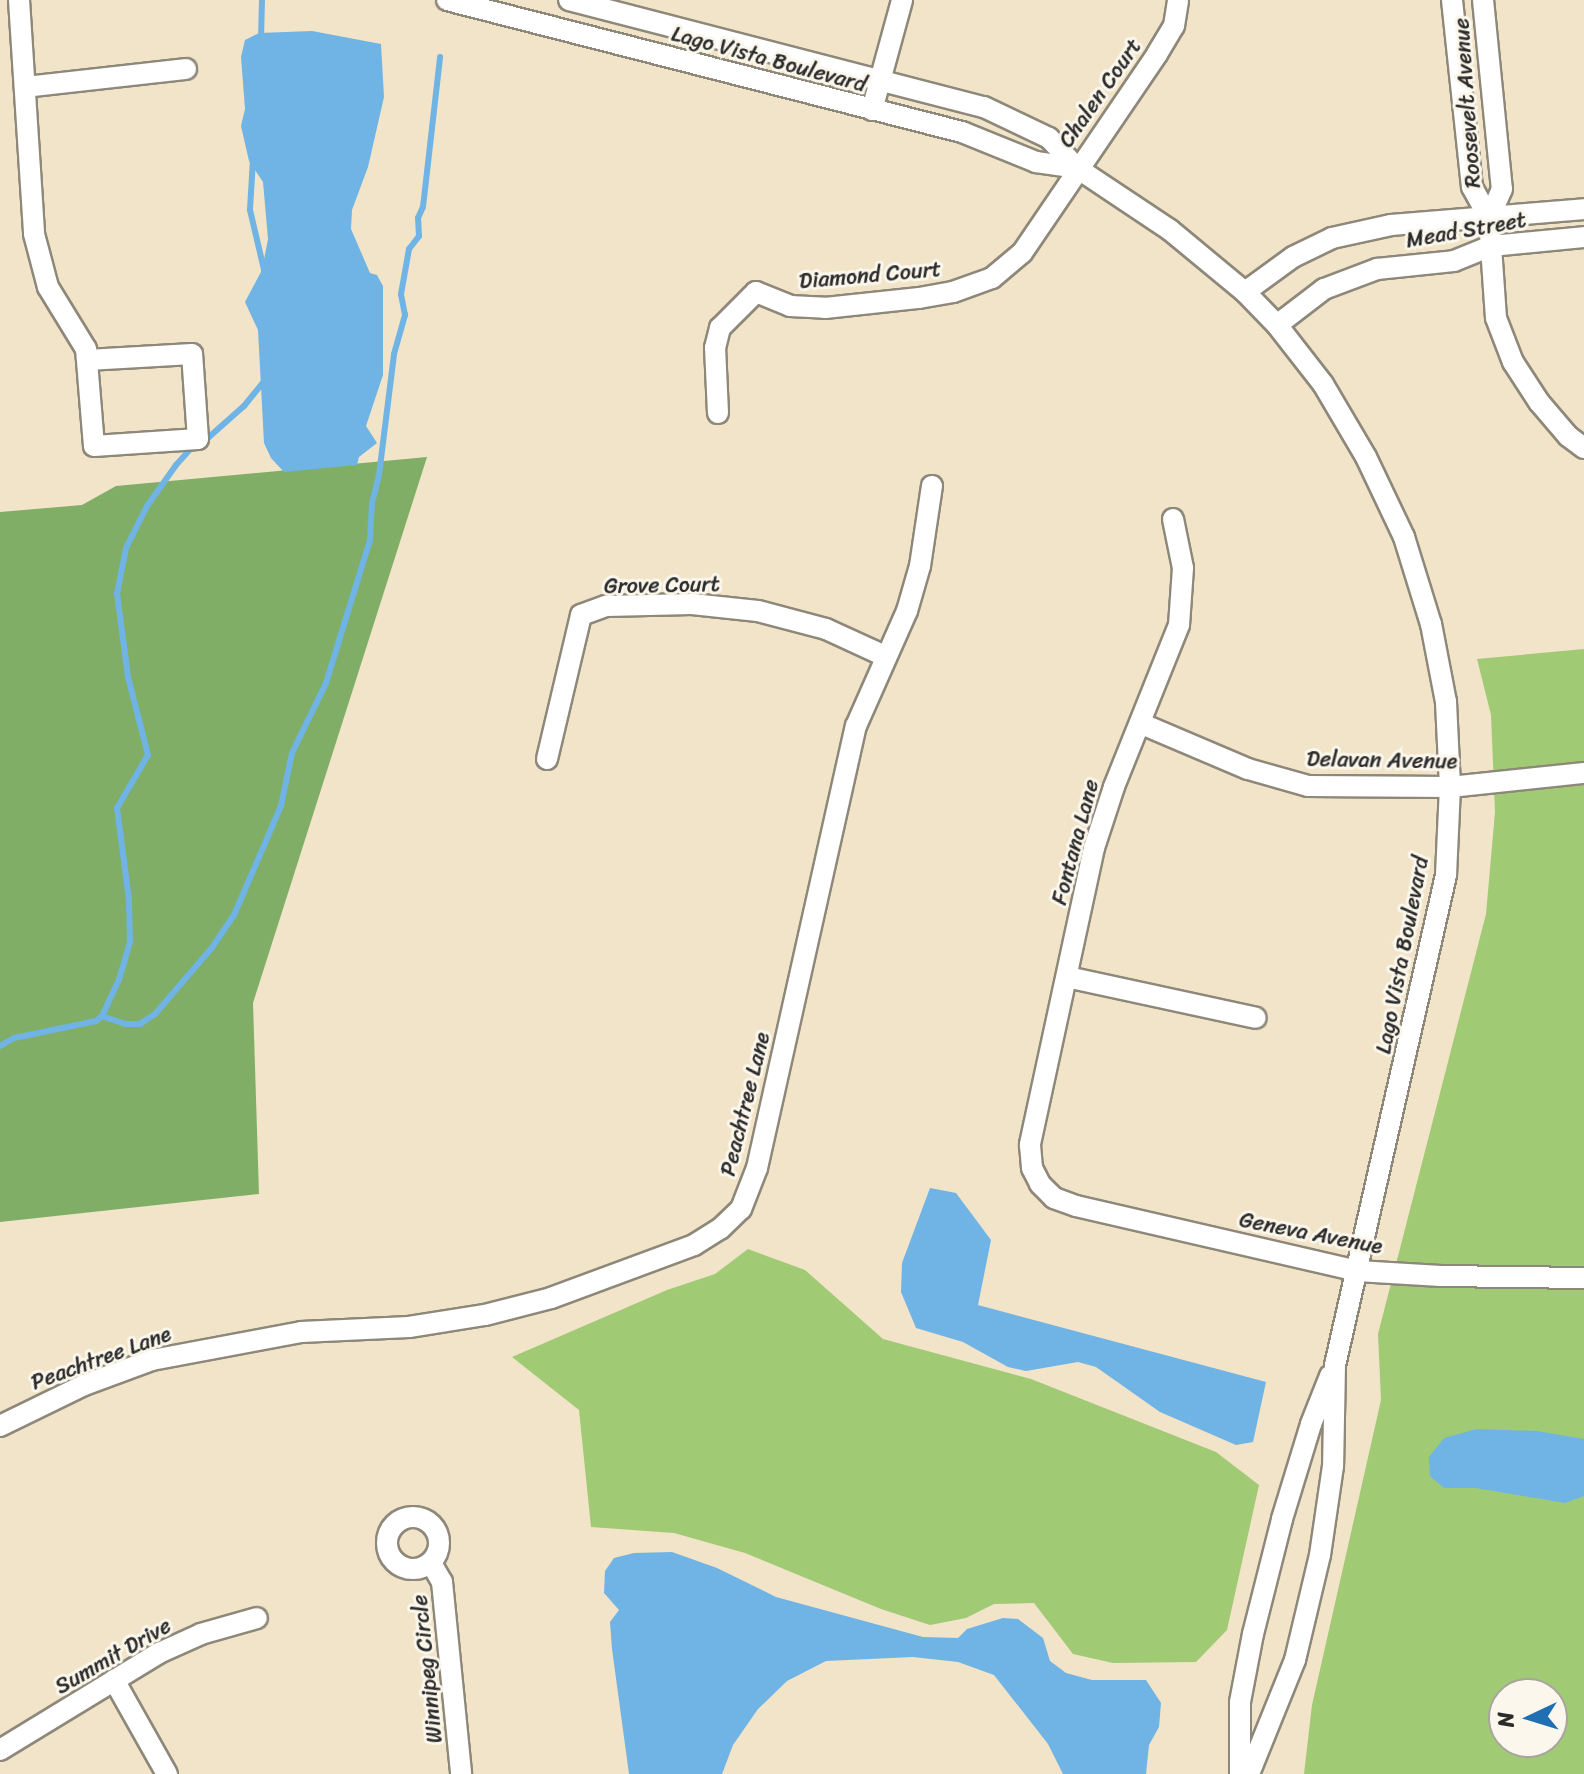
<!DOCTYPE html>
<html>
<head>
<meta charset="utf-8">
<style>
  body { margin:0 }
  #map { position:relative; width:1584px; height:1774px; overflow:hidden; background:#f1e4c8; font-family:Sriracha,sans-serif }
  div>[style] { position:absolute }
  .green>* { inset:0; background:#a1ca75 }
  .forest>* { inset:0; background:#80ae66 }
  .water>* { inset:0; background:#70b3e5 }
  .stream>* { height:6px; margin:-3px; padding:0 3px; transform-origin:3px; border-radius:3px; background:#70b3e5 }
  .roads { filter:drop-shadow(2px 0 #8e887a) drop-shadow(-2px 0 #8e887a) drop-shadow(0 2px #8e887a) drop-shadow(0 -2px #8e887a) }
  .minor>* { height:20px; margin:-10px; padding:0 10px; transform-origin:10px; border-radius:10px; background:#fff }
  .minor>.ring { margin:-10px; padding:0; box-sizing:content-box; background:none; border:20px solid #fff; border-radius:50% }
  span { translate:-50% -50%; white-space:nowrap; text-align:center; line-height:1.15; -webkit-text-stroke:6px #fbf7ec; paint-order:stroke }
  .street-label { font-size:22px; color:#2b2b2b }
  .north { position:absolute; left:1488px; top:1678px; width:80px; height:80px; box-sizing:border-box; background:#fbf7ec; border:2px solid #a8a59f; border-radius:50%; rotate:266deg; font-size:22px; font-weight:700; line-height:32px; text-align:center; color:#2b2b2b }
  .north::after { content:''; display:block; margin:auto; width:28px; height:36px; background:#1f6fb2; clip-path:polygon(50% 0,100% 100%,50% 72%,0 100%) }
</style>
</head>
<body>
<div id="map">
  <div class="green">
    <div style="clip-path:polygon(evenodd,1584px 649px,1584px 1774px,1304px 1774px,1312px 1705px,1381px 1400px,1378px 1334px,1486px 914px,1495px 812px,1491px 715px,1477px 659px,1584px 649px,1504px 1694px,1552px 1694px,1552px 1742px,1504px 1742px,1504px 1694px)"></div>
    <div style="clip-path:polygon(748px 1249px,805px 1270px,883px 1339px,1031px 1379px,1216px 1452px,1259px 1485px,1227px 1630px,1196px 1662px,1113px 1663px,1073px 1654px,1034px 1603px,994px 1604px,966px 1618px,930px 1625px,881px 1609px,745px 1553px,674px 1533px,591px 1527px,579px 1410px,512px 1357px,667px 1290px,715px 1274px)"></div>
  </div>
  <div class="forest">
    <div style="clip-path:polygon(427px 457px,253px 1003px,259px 1194px,0 1222px,0 512px,82px 505px,116px 486px)"></div>
  </div>
  <div class="water">
    <div style="clip-path:polygon(312px 31px,381px 44px,384px 97px,368px 167px,352px 210px,351px 229px,370px 273px,377px 275px,383px 286px,383px 375px,366px 426px,377px 443px,359px 457px,357px 465px,284px 472px,271px 458px,264px 443px,258px 330px,245px 302px,262px 270px,268px 239px,263px 182px,249px 161px,241px 126px,245px 109px,241px 57px,245px 40px,259px 33px)"></div>
    <div style="clip-path:polygon(930px 1188px,956px 1193px,991px 1240px,978px 1305px,1266px 1382px,1253px 1442px,1236px 1445px,1160px 1412px,1096px 1367px,1078px 1362px,1026px 1371px,1008px 1367px,963px 1342px,916px 1328px,901px 1292px,902px 1263px)"></div>
    <div style="clip-path:polygon(1477px 1429px,1537px 1431px,1584px 1439px,1584px 1496px,1565px 1503px,1476px 1488px,1444px 1488px,1430px 1476px,1429px 1457px,1444px 1438px)"></div>
    <div style="clip-path:polygon(672px 1552px,717px 1568px,776px 1597px,923px 1637px,958px 1638px,967px 1629px,1003px 1618px,1018px 1619px,1043px 1638px,1050px 1661px,1066px 1673px,1092px 1680px,1146px 1680px,1161px 1703px,1159px 1727px,1149px 1745px,1146px 1774px,1063px 1774px,1048px 1744px,994px 1675px,958px 1662px,913px 1657px,826px 1661px,787px 1681px,758px 1709px,733px 1745px,722px 1774px,629px 1774px,612px 1649px,610px 1622px,619px 1610px,604px 1593px,605px 1571px,614px 1558px,634px 1553px)"></div>
  </div>
  <div class="stream">
    <div style="left:261px;top:40px;width:40px;rotate:-88.6deg"></div>
    <div style="left:253px;top:159px;width:51px;rotate:93.4deg"></div>
    <div style="left:250px;top:210px;width:66px;rotate:76.8deg"></div>
    <div style="left:102px;top:1016px;width:24px;rotate:19deg"></div>
    <div style="left:125px;top:1024px;width:15px"></div>
    <div style="left:140px;top:1024px;width:18px;rotate:-34deg"></div>
    <div style="left:155px;top:1014px;width:86px;rotate:-49.3deg"></div>
    <div style="left:211px;top:949px;width:41px;rotate:-55.9deg"></div>
    <div style="left:234px;top:915px;width:119px;rotate:-66.7deg"></div>
    <div style="left:281px;top:806px;width:54px;rotate:-78.3deg"></div>
    <div style="left:292px;top:753px;width:78px;rotate:-64.1deg"></div>
    <div style="left:326px;top:683px;width:150px;rotate:-72.9deg"></div>
    <div style="left:370px;top:540px;width:37px;rotate:-87deg"></div>
    <div style="left:372px;top:503px;width:29px;rotate:-76deg"></div>
    <div style="left:379px;top:475px;width:122px;rotate:-82.9deg"></div>
    <div style="left:394px;top:354px;width:41px;rotate:-74.2deg"></div>
    <div style="left:405px;top:315px;width:21px;rotate:-101deg"></div>
    <div style="left:401px;top:294px;width:46px;rotate:-79.9deg"></div>
    <div style="left:409px;top:249px;width:16px;rotate:-52deg"></div>
    <div style="left:419px;top:236px;width:18px;rotate:-93deg"></div>
    <div style="left:418px;top:218px;width:12px;rotate:-66deg"></div>
    <div style="left:423px;top:207px;width:151px;rotate:-83.5deg"></div>
    <div style="left:0;top:1046px;width:16px;rotate:-30deg"></div>
    <div style="left:14px;top:1038px;width:84px;rotate:-11.7deg"></div>
    <div style="left:96px;top:1021px;width:8px;rotate:-40deg"></div>
    <div style="left:102px;top:1016px;width:40px;rotate:-65deg"></div>
    <div style="left:119px;top:980px;width:40px;rotate:-74deg"></div>
    <div style="left:130px;top:942px;width:42px;rotate:-91.4deg"></div>
    <div style="left:129px;top:900px;width:93px;rotate:-97.4deg"></div>
    <div style="left:117px;top:808px;width:61px;rotate:-59.7deg"></div>
    <div style="left:148px;top:755px;width:81px;rotate:-104.4deg"></div>
    <div style="left:128px;top:677px;width:84px;rotate:-97.5deg"></div>
    <div style="left:117px;top:594px;width:47px;rotate:-78.9deg"></div>
    <div style="left:126px;top:548px;width:47px;rotate:-63.4deg"></div>
    <div style="left:147px;top:506px;width:50px;rotate:-54.7deg"></div>
    <div style="left:176px;top:465px;width:28px;rotate:-48deg"></div>
    <div style="left:195px;top:444px;width:16px;rotate:-27deg"></div>
    <div style="left:209px;top:437px;width:47px;rotate:-41.5deg"></div>
    <div style="left:244px;top:406px;width:33px;rotate:-51deg"></div>
  </div>
  <div class="roads">
    <div class="minor">
      <div style="left:19px;top:0;width:234px;rotate:86.3deg"></div>
      <div style="left:34px;top:234px;width:55px;rotate:75.2deg"></div>
      <div style="left:48px;top:287px;width:73px;rotate:58.5deg"></div>
      <div style="left:86px;top:349px;width:97px;rotate:85.3deg"></div>
      <div style="left:94px;top:446px;width:104px;rotate:-3.9deg"></div>
      <div style="left:198px;top:439px;width:85px;rotate:-94deg"></div>
      <div style="left:192px;top:354px;width:105px;rotate:176.7deg"></div>
      <div style="left:447px;top:0;width:532px;rotate:14.38deg"></div>
      <div style="left:962px;top:132px;width:80px;rotate:22.1deg"></div>
      <div style="left:1036px;top:162px;width:41px;rotate:8.3deg"></div>
      <div style="left:569px;top:0;width:429px;rotate:14.5deg"></div>
      <div style="left:984px;top:107px;width:72px;rotate:25.5deg"></div>
      <div style="left:1049px;top:138px;width:41px;rotate:47deg"></div>
      <div style="left:1077px;top:168px;width:112px;rotate:33.7deg"></div>
      <div style="left:1170px;top:230px;width:97px;rotate:39.6deg"></div>
      <div style="left:1245px;top:292px;width:46px;rotate:45.9deg"></div>
      <div style="left:1277px;top:325px;width:75px;rotate:52.1deg"></div>
      <div style="left:1323px;top:384px;width:85px;rotate:59.5deg"></div>
      <div style="left:1366px;top:457px;width:89px;rotate:64.6deg"></div>
      <div style="left:1404px;top:537px;width:91px;rotate:72.8deg"></div>
      <div style="left:1431px;top:624px;width:79px;rotate:79.1deg"></div>
      <div style="left:1446px;top:702px;width:85px;rotate:87.3deg"></div>
      <div style="left:1450px;top:787px;width:88px;rotate:92.6deg"></div>
      <div style="left:1446px;top:875px;width:502px;rotate:102.76deg"></div>
      <div style="left:1335px;top:1365px;width:101px;rotate:91.1deg"></div>
      <div style="left:1333px;top:1466px;width:90px;rotate:98.3deg"></div>
      <div style="left:1320px;top:1555px;width:108px;rotate:103.4deg"></div>
      <div style="left:1295px;top:1660px;width:123px;rotate:112deg"></div>
      <div style="left:1452px;top:0;width:188px;rotate:83.9deg"></div>
      <div style="left:1472px;top:187px;width:35px;rotate:61deg"></div>
      <div style="left:1489px;top:218px;width:100px;rotate:86deg"></div>
      <div style="left:1496px;top:318px;width:47px;rotate:68.9deg"></div>
      <div style="left:1513px;top:362px;width:48px;rotate:57deg"></div>
      <div style="left:1539px;top:402px;width:45px;rotate:49.5deg"></div>
      <div style="left:1568px;top:436px;width:20px;rotate:37deg"></div>
      <div style="left:1483px;top:0;width:190px;rotate:84.3deg"></div>
      <div style="left:1502px;top:189px;width:32px;rotate:114deg"></div>
      <div style="left:25px;top:87px;width:162px;rotate:-6.4deg"></div>
      <div style="left:872px;top:110px;width:114px;rotate:-74.7deg"></div>
      <div style="left:1245px;top:292px;width:59px;rotate:-36.1deg"></div>
      <div style="left:1293px;top:257px;width:43px;rotate:-26deg"></div>
      <div style="left:1332px;top:238px;width:60px;rotate:-12.4deg"></div>
      <div style="left:1391px;top:225px;width:194px;rotate:-4.7deg"></div>
      <div style="left:1277px;top:325px;width:59px;rotate:-37.5deg"></div>
      <div style="left:1324px;top:289px;width:57px;rotate:-20.7deg"></div>
      <div style="left:1377px;top:269px;width:77px;rotate:-5.9deg"></div>
      <div style="left:1454px;top:261px;width:40px;rotate:-22deg"></div>
      <div style="left:1491px;top:246px;width:93px;rotate:-5.5deg"></div>
      <div style="left:718px;top:413px;width:65px;rotate:-92.6deg"></div>
      <div style="left:715px;top:348px;width:21px;rotate:-76deg"></div>
      <div style="left:720px;top:328px;width:51px;rotate:-45deg"></div>
      <div style="left:756px;top:292px;width:37px;rotate:22deg"></div>
      <div style="left:790px;top:306px;width:35px;rotate:3deg"></div>
      <div style="left:825px;top:308px;width:95px;rotate:-6.1deg"></div>
      <div style="left:919px;top:298px;width:35px;rotate:-10deg"></div>
      <div style="left:953px;top:292px;width:41px;rotate:-19.7deg"></div>
      <div style="left:992px;top:278px;width:39px;rotate:-40deg"></div>
      <div style="left:1022px;top:253px;width:240px;rotate:-55.8deg"></div>
      <div style="left:1157px;top:54px;width:33px;rotate:-59deg"></div>
      <div style="left:1174px;top:26px;width:26px;rotate:-81deg"></div>
      <div style="left:1173px;top:519px;width:50px;rotate:78.5deg"></div>
      <div style="left:1183px;top:568px;width:57px;rotate:94deg"></div>
      <div style="left:1179px;top:625px;width:175px;rotate:111.9deg"></div>
      <div style="left:1114px;top:787px;width:64px;rotate:108.2deg"></div>
      <div style="left:1094px;top:848px;width:304px;rotate:102.2deg"></div>
      <div style="left:1030px;top:1145px;width:23px;rotate:85deg"></div>
      <div style="left:1032px;top:1168px;width:18px;rotate:63deg"></div>
      <div style="left:1040px;top:1184px;width:20px;rotate:45deg"></div>
      <div style="left:1054px;top:1198px;width:23px;rotate:20deg"></div>
      <div style="left:1076px;top:1206px;width:288px;rotate:13deg"></div>
      <div style="left:1357px;top:1271px;width:84px;rotate:3.4deg"></div>
      <div style="left:1441px;top:1276px;width:143px;rotate:0.8deg"></div>
      <div style="left:1142px;top:724px;width:115px;rotate:23deg"></div>
      <div style="left:1248px;top:769px;width:62px;rotate:15.8deg"></div>
      <div style="left:1308px;top:786px;width:142px;rotate:0.4deg"></div>
      <div style="left:1450px;top:787px;width:135px;rotate:-6deg"></div>
      <div style="left:547px;top:759px;width:148px;rotate:-76.7deg"></div>
      <div style="left:581px;top:615px;width:27px;rotate:-20deg"></div>
      <div style="left:606px;top:606px;width:86px;rotate:-1.3deg"></div>
      <div style="left:692px;top:604px;width:66px;rotate:6.1deg"></div>
      <div style="left:758px;top:611px;width:70px;rotate:14.8deg"></div>
      <div style="left:826px;top:629px;width:65px;rotate:24.6deg"></div>
      <div style="left:1067px;top:977px;width:193px;rotate:12.2deg"></div>
      <div style="left:0;top:1426px;width:93px;rotate:-26deg"></div>
      <div style="left:84px;top:1385px;width:72px;rotate:-20.2deg"></div>
      <div style="left:152px;top:1360px;width:152px;rotate:-10.6deg"></div>
      <div style="left:301px;top:1332px;width:108px;rotate:-2.7deg"></div>
      <div style="left:409px;top:1327px;width:77px;rotate:-9deg"></div>
      <div style="left:485px;top:1315px;width:68px;rotate:-14.4deg"></div>
      <div style="left:551px;top:1298px;width:153px;rotate:-20.3deg"></div>
      <div style="left:694px;top:1245px;width:31px;rotate:-32deg"></div>
      <div style="left:720px;top:1229px;width:29px;rotate:-44deg"></div>
      <div style="left:741px;top:1209px;width:44px;rotate:-68.7deg"></div>
      <div style="left:757px;top:1168px;width:453px;rotate:-77.4deg"></div>
      <div style="left:856px;top:726px;width:126px;rotate:-66.1deg"></div>
      <div style="left:907px;top:611px;width:47px;rotate:-73.9deg"></div>
      <div style="left:920px;top:566px;width:81px;rotate:-81.5deg"></div>
      <div class="ring" style="left:387px;top:1517px;width:32px;height:32px"></div>
      <div style="left:431px;top:1563px;width:22px;rotate:60deg"></div>
      <div style="left:442px;top:1582px;width:193px;rotate:84.3deg"></div>
      <div style="left:114px;top:1680px;width:108px;rotate:60.6deg"></div>
      <div style="left:0;top:1750px;width:186px;rotate:-31.4deg"></div>
      <div style="left:159px;top:1653px;width:46px;rotate:-24.3deg"></div>
      <div style="left:201px;top:1634px;width:58px;rotate:-15.9deg"></div>
      <div style="left:1240px;top:1774px;width:72px;rotate:-90deg"></div>
      <div style="left:1240px;top:1702px;width:69px;rotate:-79.2deg"></div>
      <div style="left:1253px;top:1634px;width:119px;rotate:-75.8deg"></div>
      <div style="left:1282px;top:1519px;width:99px;rotate:-73deg"></div>
      <div style="left:1311px;top:1424px;width:52px;rotate:-68.4deg"></div>
    </div>
  </div>
  <div class="street-label">
    <span style="left:769px;top:59px;rotate:15deg">Lago Vista Boulevard</span>
    <span style="left:1100px;top:93px;rotate:-55deg">Chalen Court</span>
    <span style="left:1467px;top:103px;rotate:-94deg">Roosevelt Avenue</span>
    <span style="left:1466px;top:230px;rotate:-10deg">Mead Street</span>
    <span style="left:870px;top:275px;rotate:-5deg">Diamond Court</span>
    <span style="left:662px;top:585px;rotate:-1deg">Grove Court</span>
    <span style="left:1382px;top:760px;rotate:1deg">Delavan Avenue</span>
    <span style="left:1075px;top:842px;rotate:-75deg">Fontana Lane</span>
    <span style="left:1402px;top:955px;rotate:-79deg">Lago Vista Boulevard</span>
    <span style="left:745px;top:1104px;rotate:-76deg">Peachtree Lane</span>
    <span style="left:1311px;top:1233px;rotate:11deg">Geneva Avenue</span>
    <span style="left:101px;top:1358px;rotate:-20deg">Peachtree Lane</span>
    <span style="left:113px;top:1656px;rotate:-30deg">Summit Drive</span>
    <span style="left:427px;top:1669px;rotate:-96deg">Winnipeg Circle</span>
  </div>
  <div class="north">N</div>
</div>
</body>
</html>
